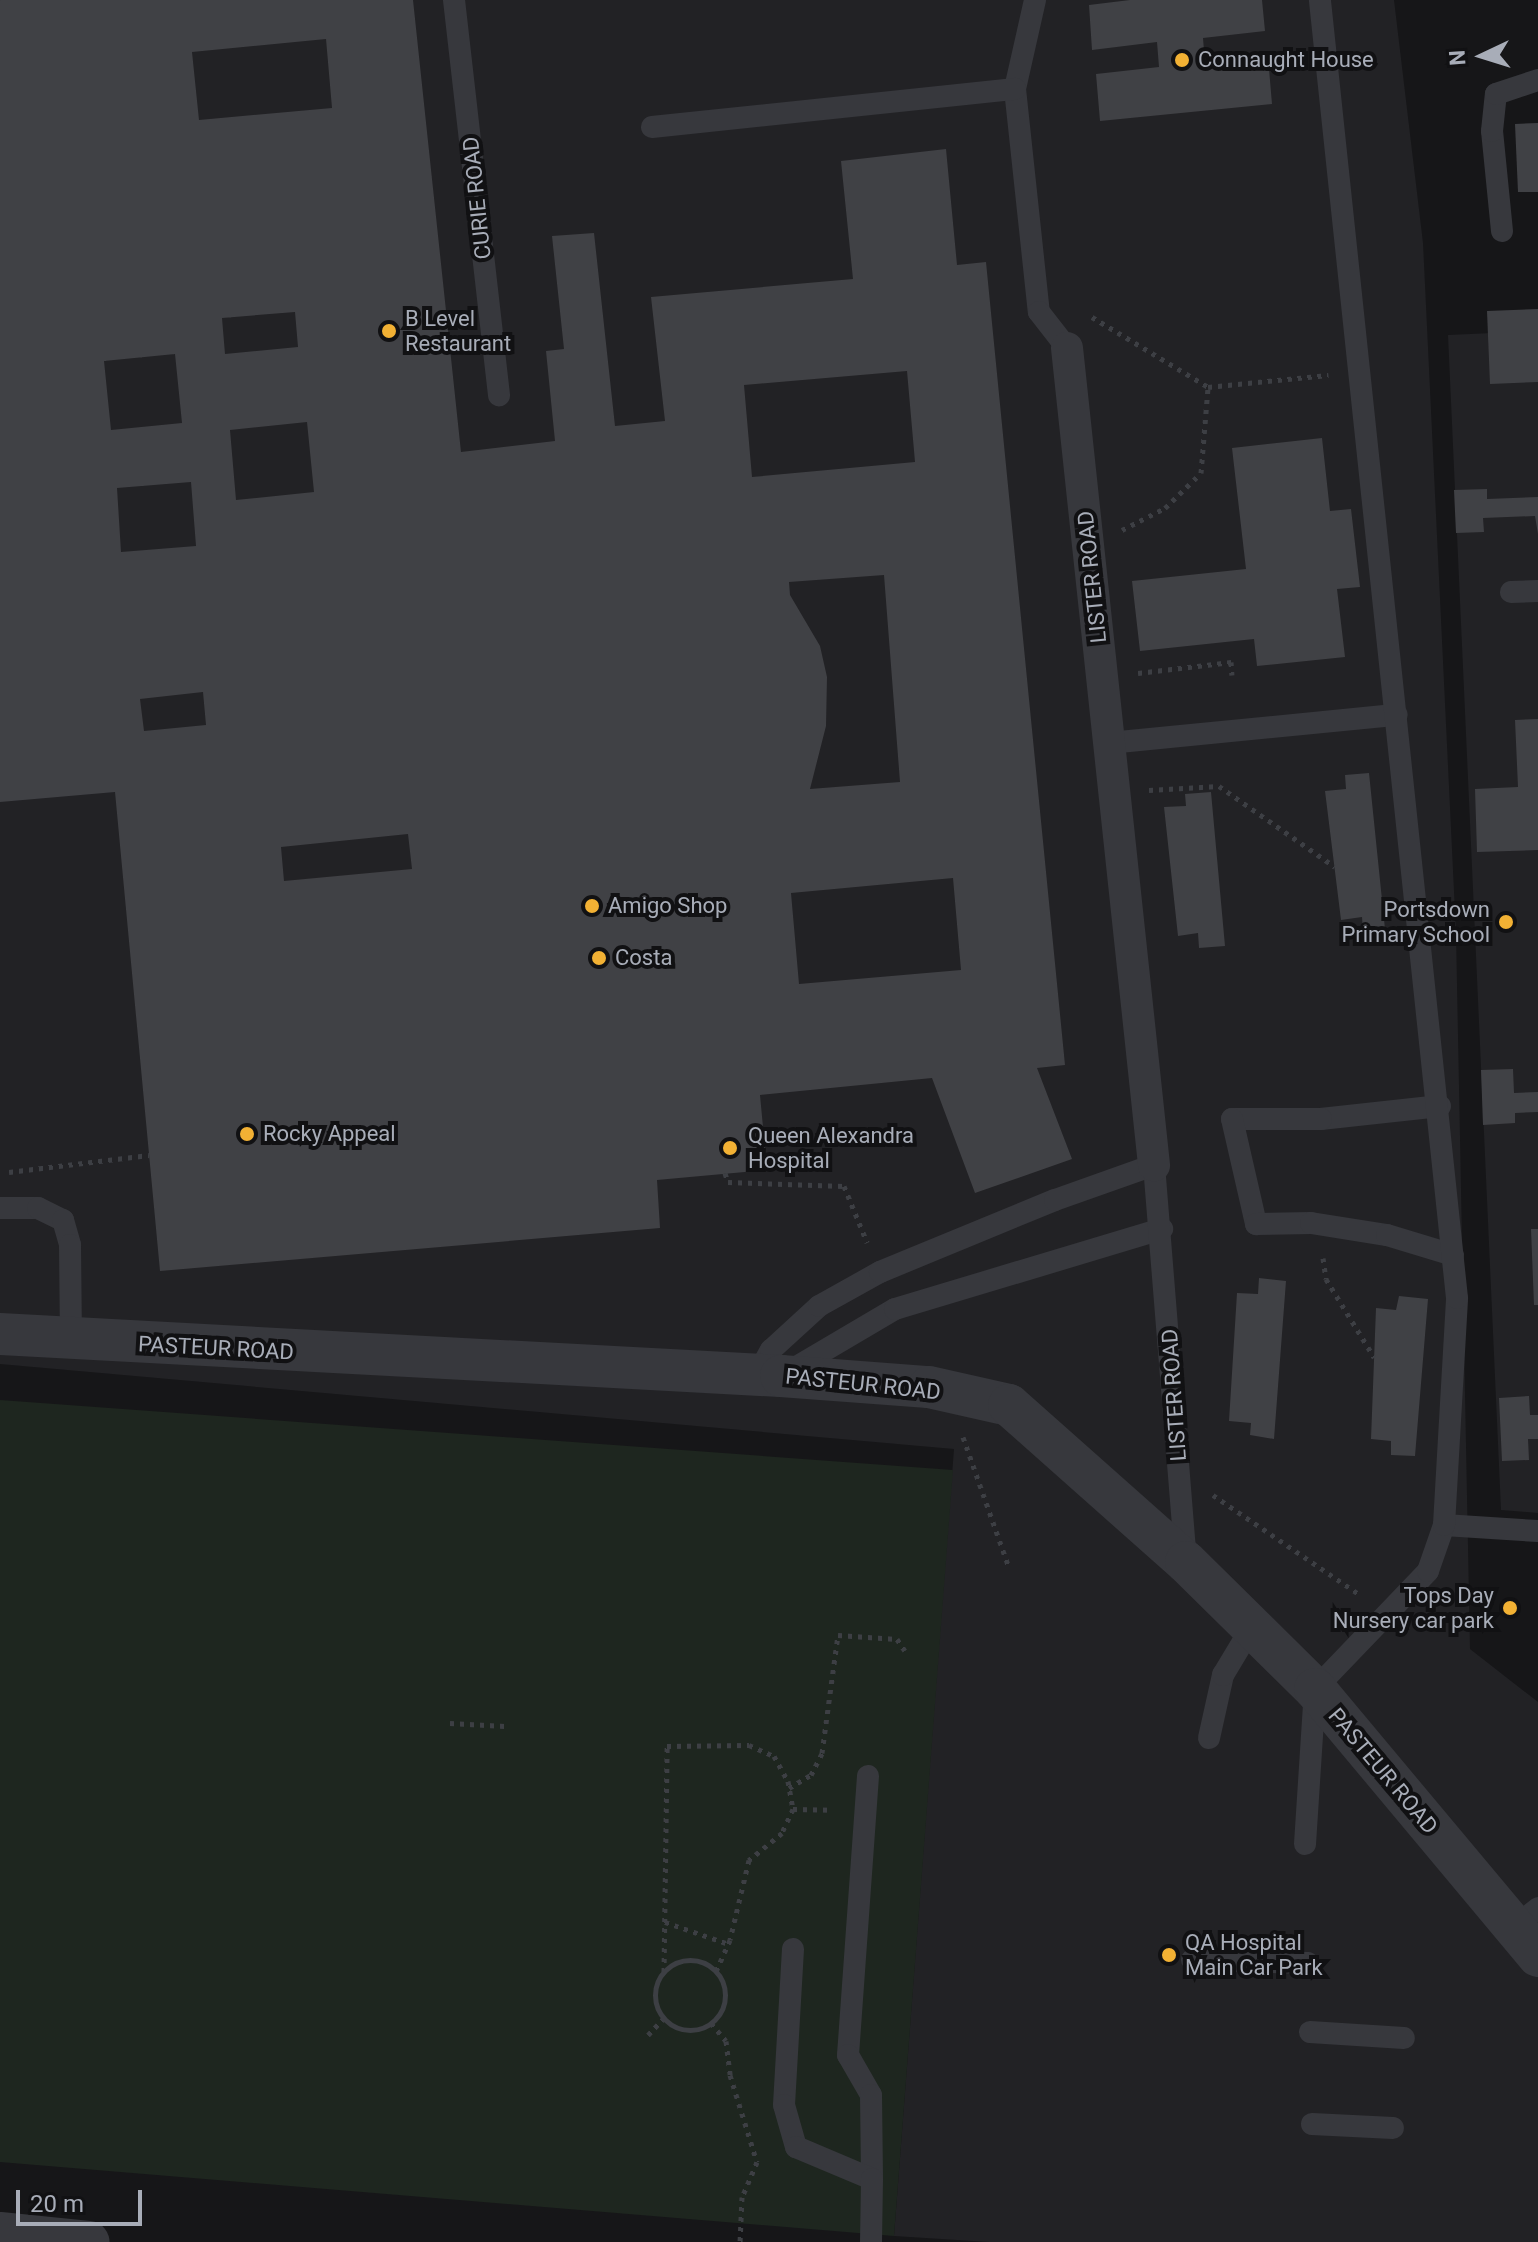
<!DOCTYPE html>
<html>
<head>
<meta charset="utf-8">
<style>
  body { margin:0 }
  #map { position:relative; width:1538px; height:2242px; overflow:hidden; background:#161618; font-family:Roboto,sans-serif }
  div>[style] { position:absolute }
  .built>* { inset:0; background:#222225 }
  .green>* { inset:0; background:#1e261f }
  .building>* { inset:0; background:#404145 }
  .path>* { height:5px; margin-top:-2.5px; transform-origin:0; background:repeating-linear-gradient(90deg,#3d3f44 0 4px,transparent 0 10px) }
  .path>.ring { margin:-2.5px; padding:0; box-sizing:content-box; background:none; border:5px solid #3d3f44; border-radius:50% }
  .service>* { height:22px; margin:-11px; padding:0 11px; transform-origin:11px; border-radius:11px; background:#37383d }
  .pedestrian>* { height:32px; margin:-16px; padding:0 16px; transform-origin:16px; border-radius:16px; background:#37383d }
  .minor>* { height:42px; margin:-21px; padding:0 21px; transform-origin:21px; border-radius:21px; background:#37383d }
  .dots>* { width:22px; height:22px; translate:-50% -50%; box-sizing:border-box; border:4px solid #111113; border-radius:50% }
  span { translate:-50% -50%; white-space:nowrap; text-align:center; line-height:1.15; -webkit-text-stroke:8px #111113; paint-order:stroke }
  .poi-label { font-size:22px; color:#a8adb8 }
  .left { translate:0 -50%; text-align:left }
  .right { translate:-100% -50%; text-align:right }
  .street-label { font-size:22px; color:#a8adb8 }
  .north { position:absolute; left:1442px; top:16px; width:80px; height:80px; -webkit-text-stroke:6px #111113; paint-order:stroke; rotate:266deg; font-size:22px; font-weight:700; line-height:32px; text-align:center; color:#a8adb8 }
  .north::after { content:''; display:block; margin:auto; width:28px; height:36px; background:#a8adb8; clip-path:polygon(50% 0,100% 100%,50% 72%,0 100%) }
  .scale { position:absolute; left:16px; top:2190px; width:126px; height:36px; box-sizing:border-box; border:4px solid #a8adb8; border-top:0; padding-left:10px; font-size:24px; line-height:28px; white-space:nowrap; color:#a8adb8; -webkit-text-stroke:6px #111113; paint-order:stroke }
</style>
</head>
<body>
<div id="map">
  <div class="built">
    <div style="clip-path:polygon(0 0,1394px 0,1423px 243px,1456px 933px,1470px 1649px,1538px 1702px,1538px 2242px,989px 2242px,894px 2236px,954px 1449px,0 1364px)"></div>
    <div style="clip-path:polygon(1538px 331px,1538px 1513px,1501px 1510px,1448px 335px)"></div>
  </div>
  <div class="green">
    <div style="clip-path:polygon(0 1400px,953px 1470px,894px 2236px,0 2162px)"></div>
  </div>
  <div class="building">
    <div style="clip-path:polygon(evenodd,0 0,413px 0,461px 452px,555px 441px,546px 351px,564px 349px,552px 236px,594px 233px,615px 426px,665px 421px,651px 297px,853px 279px,841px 161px,946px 149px,957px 265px,986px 262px,1065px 1065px,1037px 1068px,1072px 1159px,975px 1193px,932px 1078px,760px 1095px,767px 1170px,657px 1180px,660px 1228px,160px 1271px,115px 792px,0 802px,0 0,326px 39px,332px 108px,199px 120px,192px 52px,326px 39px,0 0,295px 312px,298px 347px,225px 354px,222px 318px,295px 312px,0 0,175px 354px,182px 423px,111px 430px,104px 361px,175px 354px,0 0,907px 371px,915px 462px,752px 477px,744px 385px,907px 371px,0 0,307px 422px,314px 492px,236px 500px,230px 430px,307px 422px,0 0,191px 482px,196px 546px,121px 552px,117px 488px,191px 482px,0 0,884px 575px,900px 782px,810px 789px,826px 726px,827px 677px,820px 646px,790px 595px,789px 582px,884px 575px,0 0,203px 692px,206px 725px,144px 731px,140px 699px,203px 692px,0 0,408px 834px,412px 869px,284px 881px,281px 847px,408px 834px,0 0,953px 878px,961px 970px,799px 984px,791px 893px,953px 878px)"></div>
    <div style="clip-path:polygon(1130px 0,1262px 0,1265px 31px,1203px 38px,1205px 63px,1268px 57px,1272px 104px,1100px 121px,1096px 74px,1159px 67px,1157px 42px,1092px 50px,1089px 5px)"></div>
    <div style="clip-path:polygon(1538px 123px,1538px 192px,1518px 192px,1515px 124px)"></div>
    <div style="clip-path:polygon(1538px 309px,1538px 382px,1490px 384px,1487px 311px)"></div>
    <div style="clip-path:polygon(1322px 438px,1330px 511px,1351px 509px,1360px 587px,1337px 589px,1345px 657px,1257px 666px,1254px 639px,1140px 651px,1132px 581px,1246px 569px,1232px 448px)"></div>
    <div style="clip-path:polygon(1487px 489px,1487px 499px,1538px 497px,1538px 534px,1535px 516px,1483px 518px,1484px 532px,1456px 533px,1454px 490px)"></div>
    <div style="clip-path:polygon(1538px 719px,1538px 850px,1477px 852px,1475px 789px,1518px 787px,1515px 720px)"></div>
    <div style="clip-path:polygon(1369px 773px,1385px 929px,1363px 932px,1362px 917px,1341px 920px,1325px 791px,1346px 789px,1345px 775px)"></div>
    <div style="clip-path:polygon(1211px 792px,1225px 946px,1199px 948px,1198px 933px,1178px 936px,1164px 807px,1186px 806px,1185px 794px)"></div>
    <div style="clip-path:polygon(1513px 1069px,1514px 1093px,1538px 1092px,1538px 1112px,1515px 1113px,1515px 1123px,1483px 1125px,1481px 1070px)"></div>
    <div style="clip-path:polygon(1531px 1229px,1538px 1229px,1538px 1305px,1534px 1305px)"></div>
    <div style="clip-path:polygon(1259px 1278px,1286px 1281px,1274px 1439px,1250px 1435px,1251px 1423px,1229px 1421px,1237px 1293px,1258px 1294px)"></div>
    <div style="clip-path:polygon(1399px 1296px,1428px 1299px,1415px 1456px,1391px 1455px,1391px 1441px,1371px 1439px,1376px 1308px,1396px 1310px)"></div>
    <div style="clip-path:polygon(1529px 1396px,1530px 1415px,1538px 1415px,1538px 1439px,1528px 1439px,1529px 1460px,1502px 1461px,1499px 1398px)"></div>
  </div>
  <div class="path">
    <div style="left:1092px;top:317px;width:135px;rotate:31.1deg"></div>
    <div style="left:1122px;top:530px;width:48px;rotate:-27.1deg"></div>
    <div style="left:1165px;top:508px;width:50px;rotate:-44.2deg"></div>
    <div style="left:1201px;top:473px;width:86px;rotate:-85.3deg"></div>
    <div style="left:1208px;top:387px;width:121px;rotate:-5.7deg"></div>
    <div style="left:1138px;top:673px;width:94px;rotate:-6.7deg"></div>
    <div style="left:1231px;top:662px;width:13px;rotate:86deg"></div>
    <div style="left:1149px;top:790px;width:70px;rotate:-3.3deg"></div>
    <div style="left:1219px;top:786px;width:141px;rotate:34.9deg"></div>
    <div style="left:9px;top:1172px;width:141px;rotate:-6.9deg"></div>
    <div style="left:725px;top:1173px;width:9px;rotate:72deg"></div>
    <div style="left:728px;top:1182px;width:116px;rotate:2deg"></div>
    <div style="left:844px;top:1186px;width:61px;rotate:67.7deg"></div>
    <div style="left:1323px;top:1258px;width:21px;rotate:82deg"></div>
    <div style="left:1326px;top:1279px;width:92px;rotate:58.4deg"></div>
    <div style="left:963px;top:1437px;width:136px;rotate:70.6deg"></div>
    <div style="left:1213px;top:1495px;width:178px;rotate:34.2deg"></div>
    <div style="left:450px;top:1723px;width:55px;rotate:3.1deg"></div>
    <div style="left:789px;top:1788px;width:26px;rotate:-31deg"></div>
    <div style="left:811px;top:1775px;width:25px;rotate:-63deg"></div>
    <div style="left:822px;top:1753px;width:119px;rotate:-82.3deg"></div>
    <div style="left:838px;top:1635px;width:59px;rotate:3.9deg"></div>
    <div style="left:897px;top:1639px;width:14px;rotate:56deg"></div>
    <div style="left:793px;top:1809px;width:39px;rotate:1deg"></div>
    <div style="left:665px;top:1922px;width:68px;rotate:19deg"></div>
    <div class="ring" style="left:655px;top:1960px;width:65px;height:65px"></div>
    <div style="left:664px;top:1972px;width:226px;rotate:-89.2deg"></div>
    <div style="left:667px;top:1746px;width:82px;rotate:-0.7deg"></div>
    <div style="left:749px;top:1745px;width:27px;rotate:24deg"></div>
    <div style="left:774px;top:1756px;width:29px;rotate:61deg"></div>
    <div style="left:788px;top:1781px;width:28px;rotate:80deg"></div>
    <div style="left:793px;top:1809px;width:26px;rotate:115deg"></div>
    <div style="left:782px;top:1833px;width:43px;rotate:140.7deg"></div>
    <div style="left:749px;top:1860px;width:82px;rotate:103.4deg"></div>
    <div style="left:730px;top:1940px;width:34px;rotate:114deg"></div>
    <div style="left:711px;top:2023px;width:23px;rotate:50deg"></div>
    <div style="left:726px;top:2041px;width:34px;rotate:83deg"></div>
    <div style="left:730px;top:2075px;width:91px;rotate:72.8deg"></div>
    <div style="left:757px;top:2162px;width:38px;rotate:113deg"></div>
    <div style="left:742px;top:2197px;width:45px;rotate:92.5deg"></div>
    <div style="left:648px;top:2035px;width:23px;rotate:-47deg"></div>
  </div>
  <div class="service">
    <div style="left:454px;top:0;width:398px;rotate:83.5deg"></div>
    <div style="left:1035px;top:0;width:91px;rotate:102.7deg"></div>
    <div style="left:1015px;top:89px;width:224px;rotate:83.9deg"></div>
    <div style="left:1039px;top:312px;width:46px;rotate:52.1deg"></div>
    <div style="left:652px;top:127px;width:365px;rotate:-6deg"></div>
    <div style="left:1502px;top:231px;width:100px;rotate:-95.7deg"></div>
    <div style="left:1492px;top:131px;width:37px;rotate:-84deg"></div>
    <div style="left:1496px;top:94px;width:44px;rotate:-18.4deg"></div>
    <div style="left:1511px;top:592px;width:27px;rotate:-2deg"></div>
    <div style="left:1109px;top:743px;width:289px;rotate:-5.6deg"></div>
    <div style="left:1440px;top:1106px;width:120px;rotate:173.8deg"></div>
    <div style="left:1321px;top:1119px;width:89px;rotate:180deg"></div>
    <div style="left:1232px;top:1119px;width:108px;rotate:77.1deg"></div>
    <div style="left:1256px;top:1224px;width:55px;rotate:-1deg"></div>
    <div style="left:1311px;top:1223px;width:77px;rotate:9deg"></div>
    <div style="left:1387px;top:1235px;width:69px;rotate:16.9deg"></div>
    <div style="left:0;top:1208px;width:38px"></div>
    <div style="left:38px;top:1208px;width:28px;rotate:26deg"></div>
    <div style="left:63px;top:1220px;width:26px;rotate:74deg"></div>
    <div style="left:70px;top:1245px;width:94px;rotate:89.4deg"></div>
    <div style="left:788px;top:1372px;width:124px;rotate:-30.5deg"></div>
    <div style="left:895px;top:1309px;width:279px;rotate:-16.7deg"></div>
    <div style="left:757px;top:1375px;width:29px;rotate:-61deg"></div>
    <div style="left:771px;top:1350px;width:65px;rotate:-42.5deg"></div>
    <div style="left:819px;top:1306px;width:70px;rotate:-29.1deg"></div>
    <div style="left:880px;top:1272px;width:189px;rotate:-22.4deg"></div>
    <div style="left:1055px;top:1200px;width:105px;rotate:-19.5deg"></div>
    <div style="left:1154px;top:1165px;width:397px;rotate:85.4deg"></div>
    <div style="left:1444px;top:1525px;width:94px;rotate:3.7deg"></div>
    <div style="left:1209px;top:1738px;width:65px;rotate:-77.5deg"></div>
    <div style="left:1223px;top:1675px;width:58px;rotate:-59deg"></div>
    <div style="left:868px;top:1776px;width:280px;rotate:94.1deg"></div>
    <div style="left:848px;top:2055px;width:46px;rotate:60.1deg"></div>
    <div style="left:871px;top:2095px;width:84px;rotate:89.3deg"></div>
    <div style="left:1305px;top:1844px;width:155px;rotate:-86.3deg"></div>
    <div style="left:1315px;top:1689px;width:163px;rotate:-46.2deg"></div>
    <div style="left:1428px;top:1571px;width:49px;rotate:-70.8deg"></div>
    <div style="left:1444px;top:1525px;width:227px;rotate:-86.7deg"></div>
    <div style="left:1457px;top:1298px;width:1305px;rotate:-96.03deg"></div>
    <div style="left:1514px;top:1927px;width:31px;rotate:-38deg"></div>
    <div style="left:793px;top:1949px;width:156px;rotate:93.3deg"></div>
    <div style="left:784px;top:2105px;width:44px;rotate:74.1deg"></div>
    <div style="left:796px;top:2147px;width:82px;rotate:22.8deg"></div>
    <div style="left:872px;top:2179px;width:63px;rotate:90.9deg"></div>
    <div style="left:1192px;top:1960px;width:116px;rotate:1.5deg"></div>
    <div style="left:1310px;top:2032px;width:94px;rotate:3.7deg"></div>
    <div style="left:1312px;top:2124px;width:81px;rotate:2.8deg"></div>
  </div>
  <div class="pedestrian">
    <div style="left:1067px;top:348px;width:822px;rotate:83.92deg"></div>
  </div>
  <div class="minor">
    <div style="left:0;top:1334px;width:782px;rotate:3.08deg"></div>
    <div style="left:781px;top:1376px;width:148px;rotate:4.3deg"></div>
    <div style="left:929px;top:1387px;width:82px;rotate:12.7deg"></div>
    <div style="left:1009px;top:1405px;width:237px;rotate:41.6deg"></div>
    <div style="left:1186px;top:1562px;width:181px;rotate:44.6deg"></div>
    <div style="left:1315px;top:1689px;width:348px;rotate:50.1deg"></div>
    <div style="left:0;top:2233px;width:89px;rotate:5.8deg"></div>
  </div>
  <div class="dots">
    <div style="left:1182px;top:60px;background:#f2b134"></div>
    <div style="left:389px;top:331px;background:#f2b134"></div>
    <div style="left:592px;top:906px;background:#f2b134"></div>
    <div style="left:1506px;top:922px;background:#f2b134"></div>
    <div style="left:599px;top:958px;background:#f2b134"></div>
    <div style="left:247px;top:1134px;background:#f2b134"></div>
    <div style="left:730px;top:1148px;background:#f2b134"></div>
    <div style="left:1510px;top:1608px;background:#f2b134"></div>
    <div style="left:1169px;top:1955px;background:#f2b134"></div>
  </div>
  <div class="poi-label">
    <span class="left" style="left:1198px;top:60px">Connaught House</span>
    <span class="left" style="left:405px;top:331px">B Level<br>Restaurant</span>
    <span class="left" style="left:608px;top:906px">Amigo Shop</span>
    <span class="right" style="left:1490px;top:922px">Portsdown<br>Primary School</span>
    <span class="left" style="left:615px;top:958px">Costa</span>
    <span class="left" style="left:263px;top:1134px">Rocky Appeal</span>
    <span class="left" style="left:748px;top:1148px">Queen Alexandra<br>Hospital</span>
    <span class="right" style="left:1494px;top:1608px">Tops Day<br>Nursery car park</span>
    <span class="left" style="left:1185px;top:1955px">QA Hospital<br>Main Car Park</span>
  </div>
  <div class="street-label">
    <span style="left:477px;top:198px;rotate:-96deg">CURIE ROAD</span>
    <span style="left:1092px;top:577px;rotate:-96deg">LISTER ROAD</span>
    <span style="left:216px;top:1348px;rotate:3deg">PASTEUR ROAD</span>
    <span style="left:863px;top:1384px;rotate:6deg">PASTEUR ROAD</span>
    <span style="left:1174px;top:1395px;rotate:-94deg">LISTER ROAD</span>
    <span style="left:1383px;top:1771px;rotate:50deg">PASTEUR ROAD</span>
  </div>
  <div class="north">N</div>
  <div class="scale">20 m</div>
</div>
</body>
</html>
